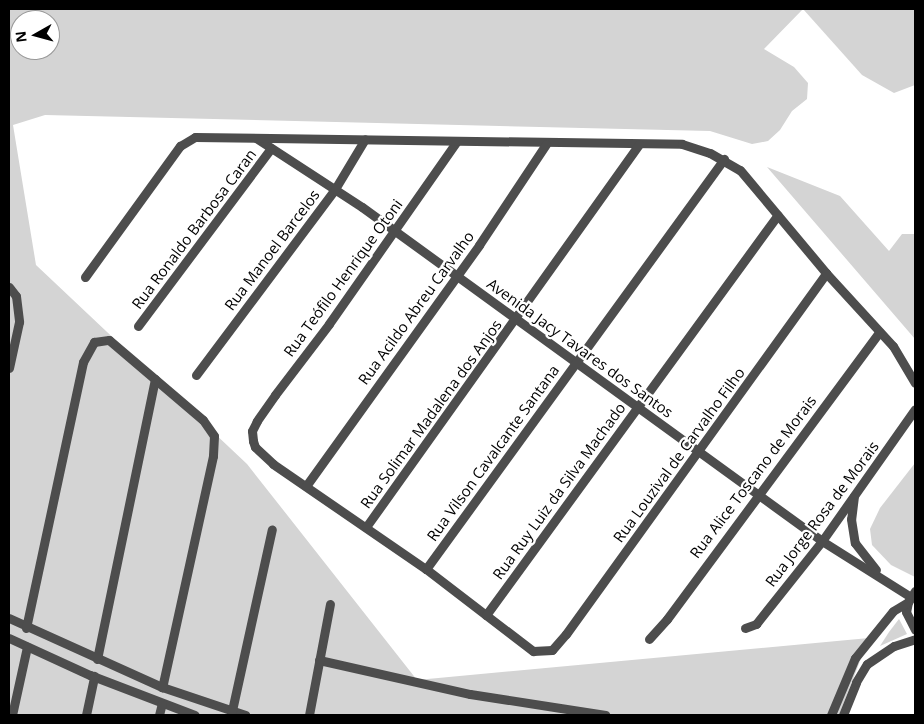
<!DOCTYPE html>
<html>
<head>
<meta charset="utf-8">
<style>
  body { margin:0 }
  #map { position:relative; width:924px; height:724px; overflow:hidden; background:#fff; font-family:"Open Sans",sans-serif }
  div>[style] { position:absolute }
  .green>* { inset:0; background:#d4d4d4 }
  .minor>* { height:9px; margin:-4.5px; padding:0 4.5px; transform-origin:4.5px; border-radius:4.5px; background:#4d4d4d }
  span { translate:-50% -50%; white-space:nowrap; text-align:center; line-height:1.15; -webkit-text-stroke:4.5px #fff; paint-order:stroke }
  .street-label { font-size:15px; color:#000 }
  .frame { position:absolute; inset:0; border:10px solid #000; pointer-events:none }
  .north { position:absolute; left:10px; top:10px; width:50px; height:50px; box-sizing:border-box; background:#fff; border:1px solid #999; border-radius:50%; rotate:263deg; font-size:14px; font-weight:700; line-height:20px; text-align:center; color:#000 }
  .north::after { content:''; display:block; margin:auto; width:18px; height:22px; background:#000; clip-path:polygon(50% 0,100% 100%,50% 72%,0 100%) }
</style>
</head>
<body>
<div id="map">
  <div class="green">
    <div style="clip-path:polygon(evenodd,9px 9px,803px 9px,764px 49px,794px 67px,808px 83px,807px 99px,792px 111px,780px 130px,768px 141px,752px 144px,710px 131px,45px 115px,13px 125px,36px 265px,247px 464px,417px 680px,869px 638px,839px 715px,9px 715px,9px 9px,20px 20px,50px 20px,50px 50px,20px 50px,20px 20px)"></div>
    <div style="clip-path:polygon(803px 9px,915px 9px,915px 85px,894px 93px,862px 75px)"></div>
    <div style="clip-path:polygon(767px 167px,840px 196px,889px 251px,902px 234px,915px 234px,915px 339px)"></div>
    <div style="clip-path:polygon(915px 463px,915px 577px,891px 565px,872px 545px,870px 529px,880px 508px)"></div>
    <div style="clip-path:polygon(899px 619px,907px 634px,880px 646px,889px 632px)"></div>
  </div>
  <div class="minor">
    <div style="left:256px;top:138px;width:126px;rotate:33.1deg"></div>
    <div style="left:362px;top:207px;width:568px;rotate:35.98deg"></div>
    <div style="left:822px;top:541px;width:105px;rotate:32.2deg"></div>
    <div style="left:457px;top:141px;width:223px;rotate:125deg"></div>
    <div style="left:329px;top:324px;width:89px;rotate:127.3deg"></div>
    <div style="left:275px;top:395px;width:32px;rotate:125deg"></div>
    <div style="left:257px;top:421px;width:11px;rotate:117deg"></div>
    <div style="left:252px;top:431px;width:10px;rotate:84deg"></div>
    <div style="left:253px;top:441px;width:6px;rotate:72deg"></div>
    <div style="left:255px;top:447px;width:25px;rotate:43deg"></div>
    <div style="left:273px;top:464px;width:186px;rotate:34.5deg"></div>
    <div style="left:426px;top:569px;width:135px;rotate:37.5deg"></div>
    <div style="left:533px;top:651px;width:19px;rotate:-3deg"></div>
    <div style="left:552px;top:650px;width:21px;rotate:-49deg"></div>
    <div style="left:566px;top:634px;width:445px;rotate:-54.2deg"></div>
    <div style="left:85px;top:277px;width:162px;rotate:-54.1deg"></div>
    <div style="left:180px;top:146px;width:17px;rotate:-31deg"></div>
    <div style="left:195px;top:137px;width:487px;rotate:0.8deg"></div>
    <div style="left:682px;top:144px;width:29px;rotate:18deg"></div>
    <div style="left:710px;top:153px;width:34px;rotate:30deg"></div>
    <div style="left:740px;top:170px;width:134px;rotate:50.1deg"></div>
    <div style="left:826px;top:273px;width:99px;rotate:47.5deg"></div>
    <div style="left:893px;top:346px;width:43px;rotate:59.3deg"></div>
    <div style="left:9px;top:287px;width:11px;rotate:52deg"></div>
    <div style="left:16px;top:296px;width:26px;rotate:83deg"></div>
    <div style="left:19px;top:322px;width:47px;rotate:102.3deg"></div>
    <div style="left:138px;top:326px;width:222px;rotate:-53.2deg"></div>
    <div style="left:196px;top:375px;width:232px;rotate:-53.2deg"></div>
    <div style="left:335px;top:189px;width:58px;rotate:-59deg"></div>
    <div style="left:306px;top:486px;width:297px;rotate:-54.3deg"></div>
    <div style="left:479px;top:245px;width:121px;rotate:-56.4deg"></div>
    <div style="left:854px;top:496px;width:23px;rotate:97deg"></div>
    <div style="left:851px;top:519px;width:24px;rotate:81deg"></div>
    <div style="left:855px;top:543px;width:34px;rotate:52deg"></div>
    <div style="left:366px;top:527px;width:470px;rotate:-54.5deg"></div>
    <div style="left:426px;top:569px;width:507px;rotate:-53.99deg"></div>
    <div style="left:915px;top:591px;width:13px;rotate:122deg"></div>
    <div style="left:908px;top:602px;width:10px;rotate:101deg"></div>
    <div style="left:906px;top:612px;width:20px;rotate:63deg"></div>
    <div style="left:486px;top:615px;width:495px;rotate:-53.9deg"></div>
    <div style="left:9px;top:618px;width:168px;rotate:24.3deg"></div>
    <div style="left:162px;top:687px;width:88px;rotate:18.6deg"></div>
    <div style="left:26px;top:628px;width:272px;rotate:-77.9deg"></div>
    <div style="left:83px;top:362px;width:23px;rotate:-61deg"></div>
    <div style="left:94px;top:342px;width:15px;rotate:-8deg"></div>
    <div style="left:109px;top:340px;width:123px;rotate:40.4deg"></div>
    <div style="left:203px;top:420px;width:19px;rotate:55deg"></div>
    <div style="left:214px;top:436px;width:20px;rotate:93deg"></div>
    <div style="left:213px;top:456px;width:237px;rotate:102.4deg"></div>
    <div style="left:745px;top:628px;width:12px;rotate:-20deg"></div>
    <div style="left:756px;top:624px;width:106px;rotate:-51.5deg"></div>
    <div style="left:822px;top:541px;width:161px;rotate:-54.8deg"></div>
    <div style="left:9px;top:638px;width:89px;rotate:24.6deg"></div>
    <div style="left:90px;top:675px;width:112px;rotate:20.9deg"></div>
    <div style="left:649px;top:639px;width:27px;rotate:-48deg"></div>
    <div style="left:667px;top:619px;width:357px;rotate:-53.5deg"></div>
    <div style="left:97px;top:659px;width:286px;rotate:-78.3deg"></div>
    <div style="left:319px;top:660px;width:155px;rotate:12.7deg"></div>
    <div style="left:470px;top:694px;width:137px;rotate:8.8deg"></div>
    <div style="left:12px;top:715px;width:70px;rotate:-77.6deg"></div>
    <div style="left:86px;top:715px;width:40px;rotate:-78deg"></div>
    <div style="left:159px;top:715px;width:12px;rotate:-76deg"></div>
    <div style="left:231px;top:715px;width:190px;rotate:-77.6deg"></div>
    <div style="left:309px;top:715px;width:113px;rotate:-79.3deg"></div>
    <div style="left:831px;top:715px;width:62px;rotate:-67.2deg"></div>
    <div style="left:855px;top:658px;width:60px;rotate:-51deg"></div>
    <div style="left:893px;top:611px;width:17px;rotate:-31deg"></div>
    <div style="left:843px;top:715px;width:35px;rotate:-68deg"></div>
    <div style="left:856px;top:682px;width:21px;rotate:-59deg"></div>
    <div style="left:867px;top:664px;width:32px;rotate:-34deg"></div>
    <div style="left:894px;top:646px;width:22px;rotate:-18deg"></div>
  </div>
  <div class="street-label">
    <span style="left:194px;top:229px;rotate:-53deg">Rua Ronaldo Barbosa Caran</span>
    <span style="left:272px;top:250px;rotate:-53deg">Rua Manoel Barcelos</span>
    <span style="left:343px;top:278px;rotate:-54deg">Rua Teófilo Henrique Otoni</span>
    <span style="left:416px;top:308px;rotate:-54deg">Rua Acildo Abreu Carvalho</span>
    <span style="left:580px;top:348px;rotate:36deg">Avenida Jacy Tavares dos Santos</span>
    <span style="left:431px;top:414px;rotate:-54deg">Rua Solimar Madalena dos Anjos</span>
    <span style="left:493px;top:453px;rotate:-54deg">Rua Vilson Cavalcante Santana</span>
    <span style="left:679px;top:455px;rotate:-54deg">Rua Louzival de Carvalho Filho</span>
    <span style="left:753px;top:477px;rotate:-53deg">Rua Alice Toscano de Morais</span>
    <span style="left:559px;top:491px;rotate:-54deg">Rua Ruy Luiz da Silva Machado</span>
    <span style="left:822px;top:514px;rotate:-53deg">Rua Jorge Rosa de Morais</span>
  </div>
  <div class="frame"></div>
  <div class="north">N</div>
</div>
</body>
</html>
